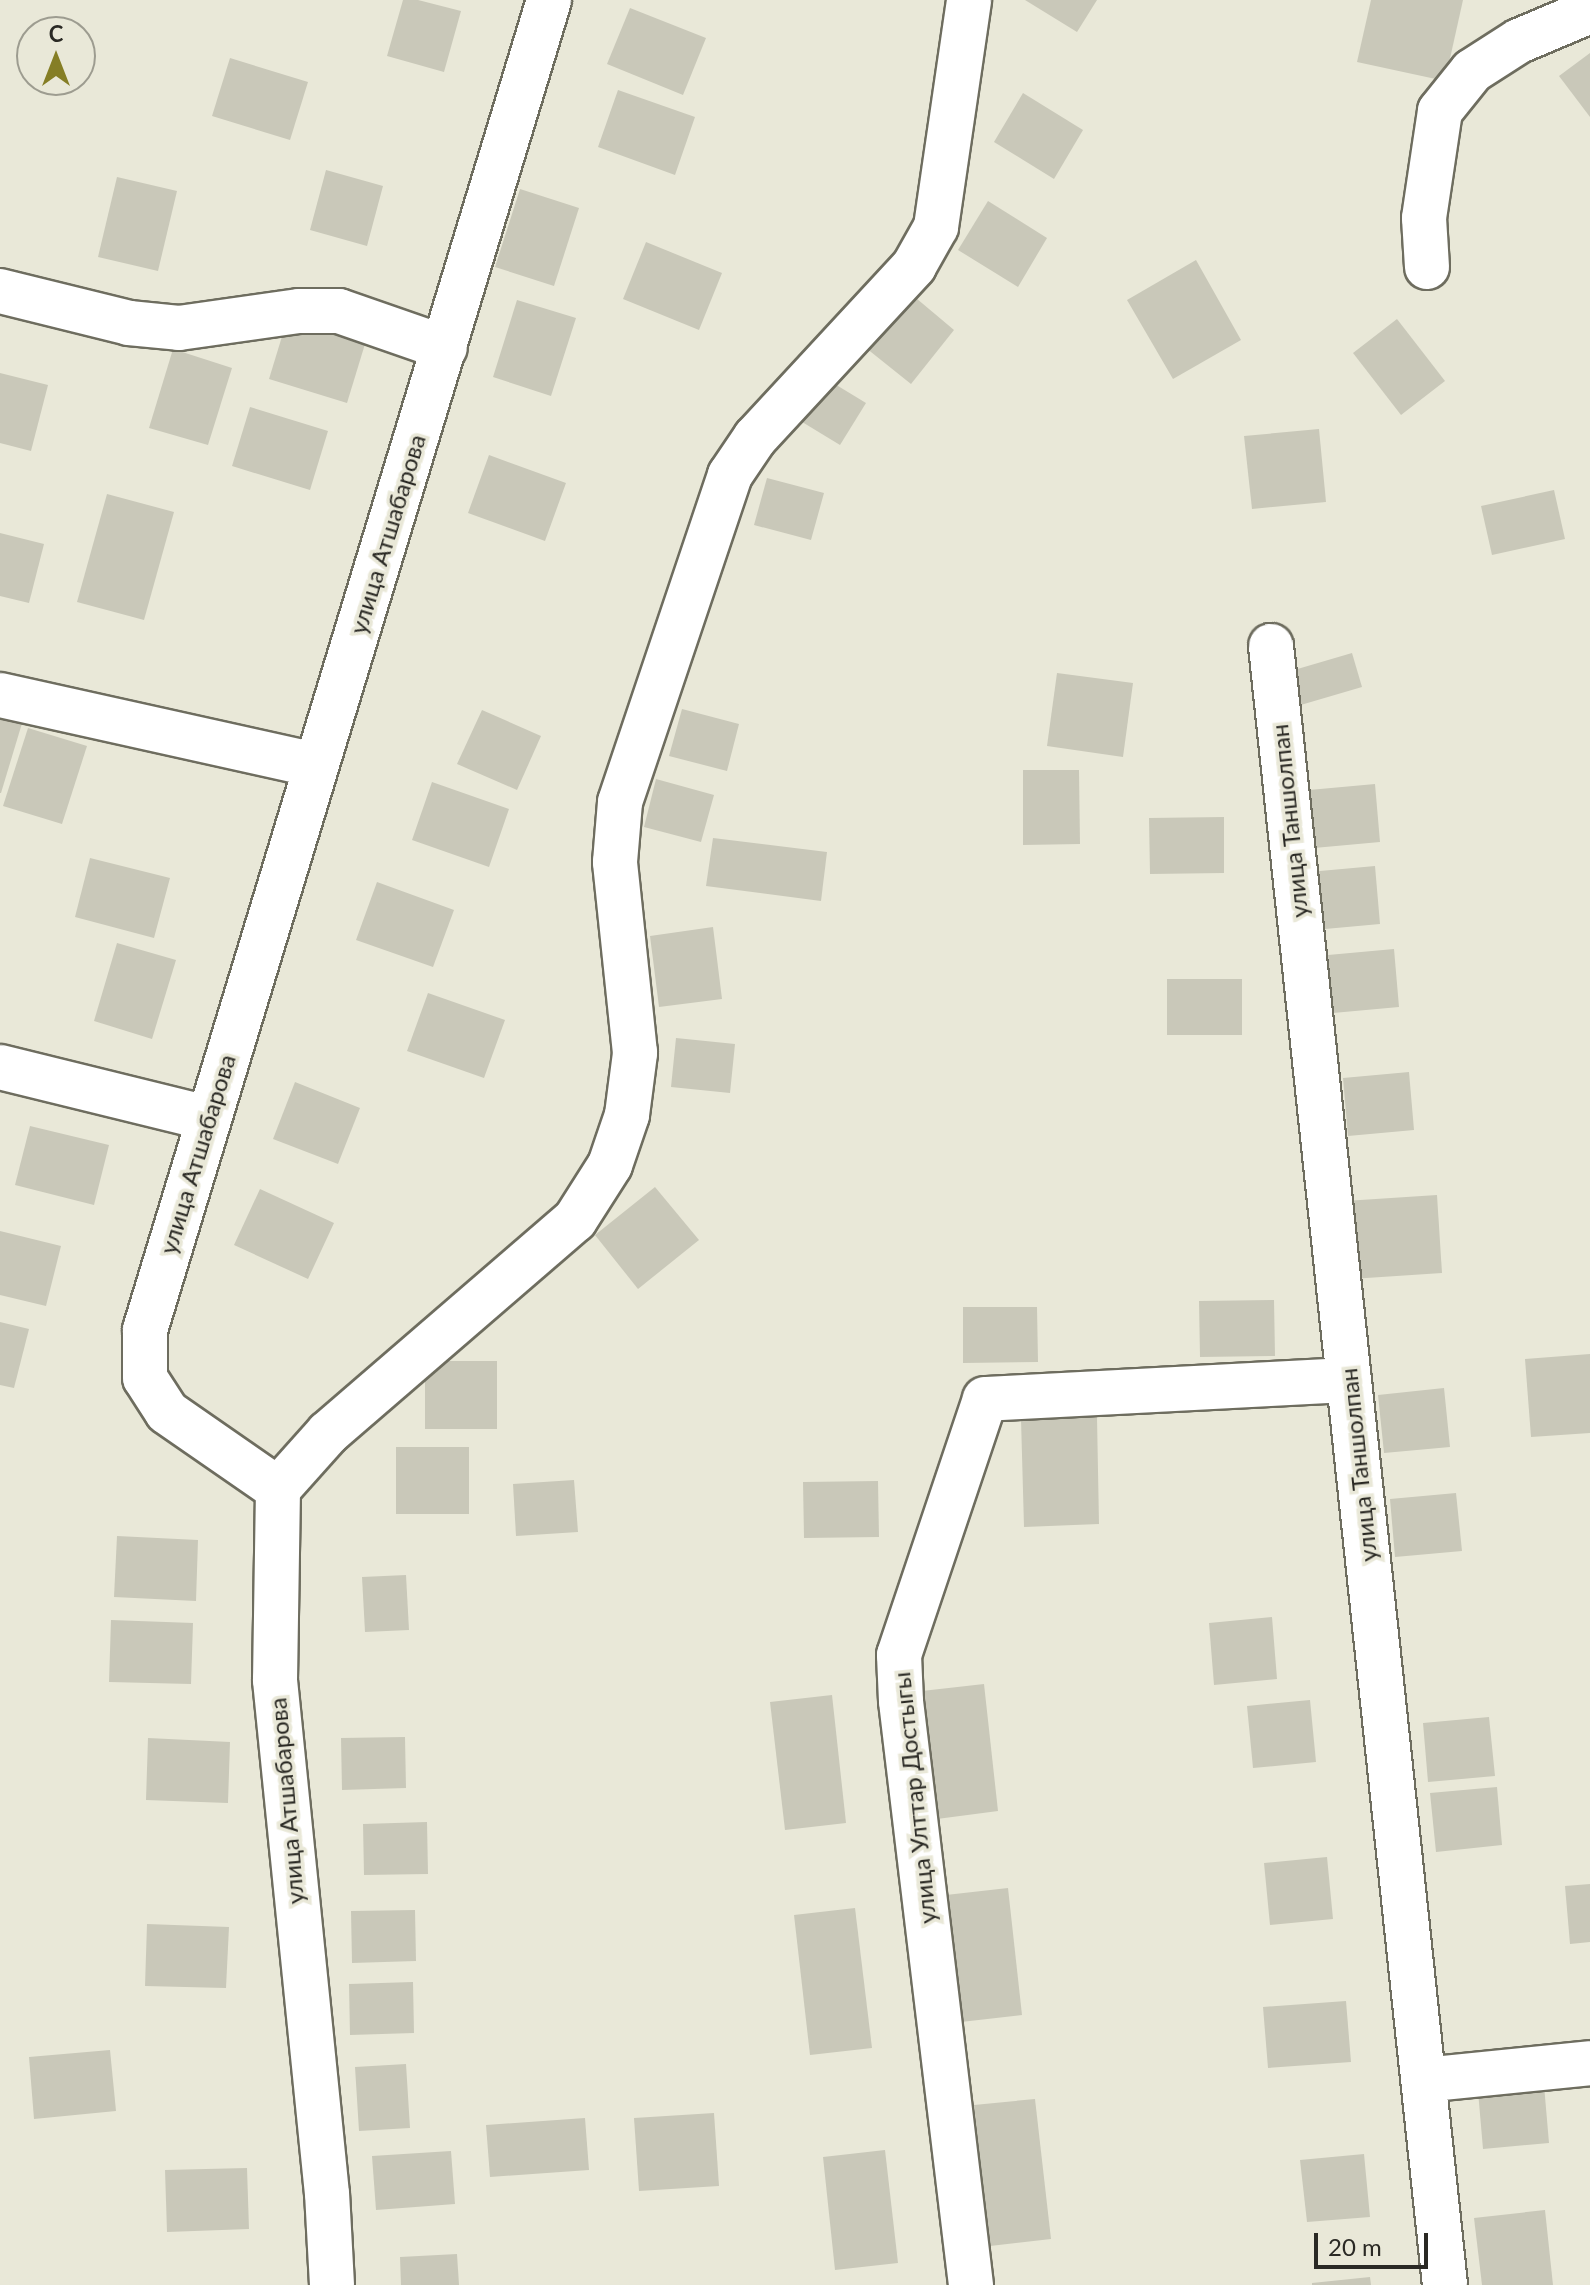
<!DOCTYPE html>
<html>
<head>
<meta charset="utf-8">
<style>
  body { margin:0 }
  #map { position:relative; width:1590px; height:2285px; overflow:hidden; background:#e9e8d8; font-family:Lato,sans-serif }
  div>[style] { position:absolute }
  .building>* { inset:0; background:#c9c8b9 }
  .roads { filter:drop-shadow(2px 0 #6e6d5f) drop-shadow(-2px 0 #6e6d5f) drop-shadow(0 2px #6e6d5f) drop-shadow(0 -2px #6e6d5f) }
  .minor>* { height:44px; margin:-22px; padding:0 22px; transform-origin:22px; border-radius:22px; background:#fff }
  span { translate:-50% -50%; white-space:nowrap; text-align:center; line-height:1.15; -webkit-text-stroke:7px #e9e8d8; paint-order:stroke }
  .street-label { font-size:24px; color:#2a2924 }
  .north { position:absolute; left:16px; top:16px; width:80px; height:80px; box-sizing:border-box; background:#e9e8d8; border:2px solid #9d9c90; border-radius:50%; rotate:0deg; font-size:22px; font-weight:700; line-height:32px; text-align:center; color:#2a2924 }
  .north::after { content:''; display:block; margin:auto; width:28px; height:36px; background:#857e25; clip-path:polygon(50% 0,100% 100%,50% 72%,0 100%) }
  .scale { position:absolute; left:1314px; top:2233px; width:114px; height:36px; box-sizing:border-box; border:4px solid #2a2924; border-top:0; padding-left:10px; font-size:24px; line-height:28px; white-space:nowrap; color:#2a2924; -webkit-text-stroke:6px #e9e8d8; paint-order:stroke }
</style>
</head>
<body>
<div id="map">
  <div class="building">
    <div style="clip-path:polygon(403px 0,418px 0,461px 11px,444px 72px,387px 56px)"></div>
    <div style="clip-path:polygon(1025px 0,1097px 0,1077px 32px)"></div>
    <div style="clip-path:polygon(1371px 0,1463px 0,1445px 81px,1357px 62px)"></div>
    <div style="clip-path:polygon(630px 8px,706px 38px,683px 95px,607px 64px)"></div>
    <div style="clip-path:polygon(1590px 53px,1590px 117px,1559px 76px)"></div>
    <div style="clip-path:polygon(230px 58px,308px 82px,290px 140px,212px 116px)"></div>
    <div style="clip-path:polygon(618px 90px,695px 117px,675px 175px,598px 147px)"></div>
    <div style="clip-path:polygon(1023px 93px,1083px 130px,1054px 179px,994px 142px)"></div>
    <div style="clip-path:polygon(326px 170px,383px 186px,367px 246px,310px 230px)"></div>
    <div style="clip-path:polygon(117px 177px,177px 191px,158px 271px,98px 257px)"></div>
    <div style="clip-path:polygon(520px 189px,579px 208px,554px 286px,495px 267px)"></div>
    <div style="clip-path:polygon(988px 201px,1047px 238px,1018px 287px,958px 250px)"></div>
    <div style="clip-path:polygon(646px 242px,722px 273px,699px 330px,623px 299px)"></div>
    <div style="clip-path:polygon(1196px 260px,1241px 340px,1173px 379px,1127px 300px)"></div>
    <div style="clip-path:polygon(910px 293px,954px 330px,911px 384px,866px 348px)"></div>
    <div style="clip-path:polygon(517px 300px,576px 318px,551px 396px,493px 377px)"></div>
    <div style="clip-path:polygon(1397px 319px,1445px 381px,1401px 415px,1353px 353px)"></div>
    <div style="clip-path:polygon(287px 320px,365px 344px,347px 403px,269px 379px)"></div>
    <div style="clip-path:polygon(173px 349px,232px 368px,208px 445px,149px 428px)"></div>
    <div style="clip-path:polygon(815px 372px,866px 403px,840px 445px,789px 414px)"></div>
    <div style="clip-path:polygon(0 373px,48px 385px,31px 451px,0 443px)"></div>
    <div style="clip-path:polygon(250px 407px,328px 431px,310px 490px,232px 466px)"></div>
    <div style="clip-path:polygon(1319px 429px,1326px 502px,1252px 509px,1244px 436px)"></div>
    <div style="clip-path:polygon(489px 455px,566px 483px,545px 541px,468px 513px)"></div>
    <div style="clip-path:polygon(767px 478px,824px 493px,811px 540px,754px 525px)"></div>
    <div style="clip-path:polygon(1554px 490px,1565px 539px,1492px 555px,1481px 506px)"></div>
    <div style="clip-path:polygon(107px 494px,174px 512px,144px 620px,77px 602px)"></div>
    <div style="clip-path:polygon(0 533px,44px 544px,29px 603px,0 596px)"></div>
    <div style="clip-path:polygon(1352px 653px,1362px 687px,1287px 709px,1277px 675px)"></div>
    <div style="clip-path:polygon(1057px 673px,1133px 683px,1123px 757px,1047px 746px)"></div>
    <div style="clip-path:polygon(682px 709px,739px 724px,727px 771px,669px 756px)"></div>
    <div style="clip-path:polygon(482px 710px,541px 736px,517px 790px,457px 764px)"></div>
    <div style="clip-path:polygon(0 713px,23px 720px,1px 793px,0 793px)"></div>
    <div style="clip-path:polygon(28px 728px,87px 746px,62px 824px,3px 806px)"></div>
    <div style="clip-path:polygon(1023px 770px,1079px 770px,1080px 844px,1023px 845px)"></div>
    <div style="clip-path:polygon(656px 779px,714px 795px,701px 842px,644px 827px)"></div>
    <div style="clip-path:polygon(432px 782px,509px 809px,489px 867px,412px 840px)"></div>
    <div style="clip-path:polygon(1375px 784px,1380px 842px,1314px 848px,1309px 790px)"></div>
    <div style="clip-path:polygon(1224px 817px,1224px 873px,1150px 874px,1149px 818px)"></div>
    <div style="clip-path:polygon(713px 838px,827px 852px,821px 901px,706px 886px)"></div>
    <div style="clip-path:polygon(90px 858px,170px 878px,154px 938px,75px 917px)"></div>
    <div style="clip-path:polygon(1375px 866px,1380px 924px,1314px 930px,1309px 872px)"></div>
    <div style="clip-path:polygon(377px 882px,454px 910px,433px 967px,356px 940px)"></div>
    <div style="clip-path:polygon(713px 927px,722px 999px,659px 1007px,650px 936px)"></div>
    <div style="clip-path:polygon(117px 943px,176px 960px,152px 1039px,94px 1021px)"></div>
    <div style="clip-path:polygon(1394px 949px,1399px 1007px,1333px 1013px,1328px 955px)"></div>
    <div style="clip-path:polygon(1167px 979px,1242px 979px,1242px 1035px,1167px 1035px)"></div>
    <div style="clip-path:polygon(428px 993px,505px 1020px,484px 1078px,407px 1051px)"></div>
    <div style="clip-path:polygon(676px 1038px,735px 1044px,730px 1093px,671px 1087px)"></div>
    <div style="clip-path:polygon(1409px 1072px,1414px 1130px,1348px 1136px,1343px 1078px)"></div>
    <div style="clip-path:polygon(295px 1082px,360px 1108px,338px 1164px,273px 1139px)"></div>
    <div style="clip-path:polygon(30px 1126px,109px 1145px,94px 1205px,15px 1185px)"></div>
    <div style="clip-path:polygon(655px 1187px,699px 1240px,638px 1289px,595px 1235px)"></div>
    <div style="clip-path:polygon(260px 1189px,334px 1223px,308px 1279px,234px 1245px)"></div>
    <div style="clip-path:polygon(1437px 1195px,1442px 1273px,1351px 1279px,1345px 1201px)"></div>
    <div style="clip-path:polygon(0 1231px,61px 1246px,46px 1306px,0 1295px)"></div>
    <div style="clip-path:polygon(1274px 1300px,1275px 1356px,1200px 1357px,1199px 1301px)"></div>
    <div style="clip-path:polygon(963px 1307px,1037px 1307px,1038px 1362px,963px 1363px)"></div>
    <div style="clip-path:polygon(0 1322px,29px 1329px,14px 1388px,0 1385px)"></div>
    <div style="clip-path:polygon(1590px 1354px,1590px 1433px,1531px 1437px,1525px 1359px)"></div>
    <div style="clip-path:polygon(425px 1361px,497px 1361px,497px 1429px,425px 1429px)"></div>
    <div style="clip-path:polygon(1444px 1388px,1450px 1447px,1384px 1453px,1378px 1395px)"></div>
    <div style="clip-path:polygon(1097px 1417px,1099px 1524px,1024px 1527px,1021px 1419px)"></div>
    <div style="clip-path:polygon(396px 1447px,469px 1447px,469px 1514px,396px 1514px)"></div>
    <div style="clip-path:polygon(574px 1480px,578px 1532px,516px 1536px,513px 1484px)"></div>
    <div style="clip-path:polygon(878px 1481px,879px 1537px,804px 1538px,803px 1482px)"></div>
    <div style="clip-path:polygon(1456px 1493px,1462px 1551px,1395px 1557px,1390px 1499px)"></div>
    <div style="clip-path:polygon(117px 1536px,198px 1540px,196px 1601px,114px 1597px)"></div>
    <div style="clip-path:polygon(406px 1575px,409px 1630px,365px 1632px,362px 1577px)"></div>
    <div style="clip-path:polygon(1272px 1617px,1277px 1679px,1214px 1685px,1209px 1623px)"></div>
    <div style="clip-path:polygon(111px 1620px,193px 1623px,191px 1684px,109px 1682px)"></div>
    <div style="clip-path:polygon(984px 1684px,998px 1811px,937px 1819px,922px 1691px)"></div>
    <div style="clip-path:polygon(832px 1695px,846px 1823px,785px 1830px,770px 1702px)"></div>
    <div style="clip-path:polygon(1310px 1700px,1316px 1762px,1253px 1768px,1247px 1706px)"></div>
    <div style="clip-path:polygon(1489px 1717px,1495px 1776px,1428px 1782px,1423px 1723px)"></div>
    <div style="clip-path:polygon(405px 1737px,406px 1788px,342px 1790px,341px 1738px)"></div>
    <div style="clip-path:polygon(148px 1738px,230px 1742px,228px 1803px,146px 1800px)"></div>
    <div style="clip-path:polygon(1497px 1787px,1502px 1845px,1436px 1852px,1430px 1793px)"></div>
    <div style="clip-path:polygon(427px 1822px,428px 1874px,364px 1875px,363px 1824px)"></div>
    <div style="clip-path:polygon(1327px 1857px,1333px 1919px,1270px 1925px,1264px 1863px)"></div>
    <div style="clip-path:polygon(1590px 1884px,1590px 1942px,1570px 1944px,1565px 1886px)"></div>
    <div style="clip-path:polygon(1008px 1888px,1022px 2015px,961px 2022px,946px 1895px)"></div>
    <div style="clip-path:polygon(855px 1908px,872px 2048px,810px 2055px,794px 1915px)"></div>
    <div style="clip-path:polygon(415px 1910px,416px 1961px,352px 1963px,351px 1911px)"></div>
    <div style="clip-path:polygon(147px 1924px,229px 1927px,226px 1988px,145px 1986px)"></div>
    <div style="clip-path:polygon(413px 1982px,414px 2033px,350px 2035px,349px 1984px)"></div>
    <div style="clip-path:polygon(1346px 2001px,1351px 2062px,1268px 2068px,1263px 2007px)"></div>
    <div style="clip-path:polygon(110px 2050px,116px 2111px,34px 2119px,29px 2057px)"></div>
    <div style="clip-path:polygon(406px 2064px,410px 2128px,359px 2131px,355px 2067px)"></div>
    <div style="clip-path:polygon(1544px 2085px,1549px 2143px,1483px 2149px,1478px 2091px)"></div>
    <div style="clip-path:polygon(1035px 2099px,1051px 2239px,990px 2246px,974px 2105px)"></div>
    <div style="clip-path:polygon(714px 2113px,719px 2186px,639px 2191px,634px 2118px)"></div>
    <div style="clip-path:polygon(585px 2118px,589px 2170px,490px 2177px,486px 2125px)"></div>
    <div style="clip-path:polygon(885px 2150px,898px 2263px,835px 2270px,823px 2157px)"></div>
    <div style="clip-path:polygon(451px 2151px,455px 2204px,376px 2210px,372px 2156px)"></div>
    <div style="clip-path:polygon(1364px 2154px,1370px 2217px,1307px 2222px,1300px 2160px)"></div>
    <div style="clip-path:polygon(247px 2168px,249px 2229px,167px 2232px,165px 2170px)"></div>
    <div style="clip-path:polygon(1545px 2210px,1553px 2285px,1482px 2285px,1474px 2218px)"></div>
    <div style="clip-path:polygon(457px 2254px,459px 2285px,401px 2285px,400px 2257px)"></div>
    <div style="clip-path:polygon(1370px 2277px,1371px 2285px,1312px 2285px,1312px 2283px)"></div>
  </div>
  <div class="roads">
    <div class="minor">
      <div style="left:1427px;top:267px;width:49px;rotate:-93.5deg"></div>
      <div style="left:1424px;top:218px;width:108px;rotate:-81.5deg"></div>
      <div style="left:1440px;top:111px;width:51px;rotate:-51.3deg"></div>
      <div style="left:1472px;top:71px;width:56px;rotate:-32.6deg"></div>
      <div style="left:1519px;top:41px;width:77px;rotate:-22.9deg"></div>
      <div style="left:0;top:291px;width:133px;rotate:13.9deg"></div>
      <div style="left:129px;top:323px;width:50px;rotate:5.7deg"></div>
      <div style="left:179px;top:328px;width:121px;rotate:-8.1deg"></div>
      <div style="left:299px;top:311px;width:40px"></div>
      <div style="left:339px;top:311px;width:112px;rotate:19.2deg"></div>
      <div style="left:1271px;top:646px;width:1648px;rotate:83.94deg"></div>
      <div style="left:0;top:695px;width:323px;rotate:12.5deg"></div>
      <div style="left:0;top:1067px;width:214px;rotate:13.8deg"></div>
      <div style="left:278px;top:1489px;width:75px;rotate:-48.2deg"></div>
      <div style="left:328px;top:1433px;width:326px;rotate:-40.8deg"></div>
      <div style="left:575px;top:1220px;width:65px;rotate:-57.5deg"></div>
      <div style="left:610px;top:1165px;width:53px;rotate:-71.2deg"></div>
      <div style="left:627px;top:1115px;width:63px;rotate:-82.6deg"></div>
      <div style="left:635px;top:1053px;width:192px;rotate:-96deg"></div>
      <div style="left:615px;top:862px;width:60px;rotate:-85.2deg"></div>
      <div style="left:620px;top:802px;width:345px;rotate:-71.4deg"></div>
      <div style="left:730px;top:475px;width:45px;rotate:-56deg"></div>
      <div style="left:755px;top:438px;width:234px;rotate:-47.2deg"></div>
      <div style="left:914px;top:266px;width:45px;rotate:-60.6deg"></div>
      <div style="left:936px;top:227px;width:229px;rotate:-81.7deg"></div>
      <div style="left:1424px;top:2080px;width:167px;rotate:-5.8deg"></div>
      <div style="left:332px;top:2285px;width:91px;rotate:-93.1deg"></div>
      <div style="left:327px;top:2194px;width:517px;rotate:-95.78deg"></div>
      <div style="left:275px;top:1680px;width:191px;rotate:-89.1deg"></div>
      <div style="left:278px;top:1489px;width:135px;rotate:-145.3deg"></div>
      <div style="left:167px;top:1412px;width:40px;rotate:-122.9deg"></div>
      <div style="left:145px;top:1378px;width:48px;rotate:-90deg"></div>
      <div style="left:145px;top:1330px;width:1390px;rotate:-73.1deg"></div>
      <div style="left:971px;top:2285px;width:588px;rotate:-96.84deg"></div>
      <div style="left:901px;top:1701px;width:46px;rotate:-92.5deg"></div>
      <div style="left:899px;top:1655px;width:270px;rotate:-71.4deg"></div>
      <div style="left:985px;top:1399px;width:364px;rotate:-3deg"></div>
    </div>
  </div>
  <div class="street-label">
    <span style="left:387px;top:534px;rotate:-73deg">улица Атшабарова</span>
    <span style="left:1289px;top:821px;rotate:-96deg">улица Таншолпан</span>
    <span style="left:197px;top:1154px;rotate:-73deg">улица Атшабарова</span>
    <span style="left:1358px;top:1465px;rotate:-96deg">улица Таншолпан</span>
    <span style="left:914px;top:1798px;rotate:-96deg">улица Улттар Достыгы</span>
    <span style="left:286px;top:1801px;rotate:-95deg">улица Атшабарова</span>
  </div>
  <div class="north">С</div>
  <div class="scale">20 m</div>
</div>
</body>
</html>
